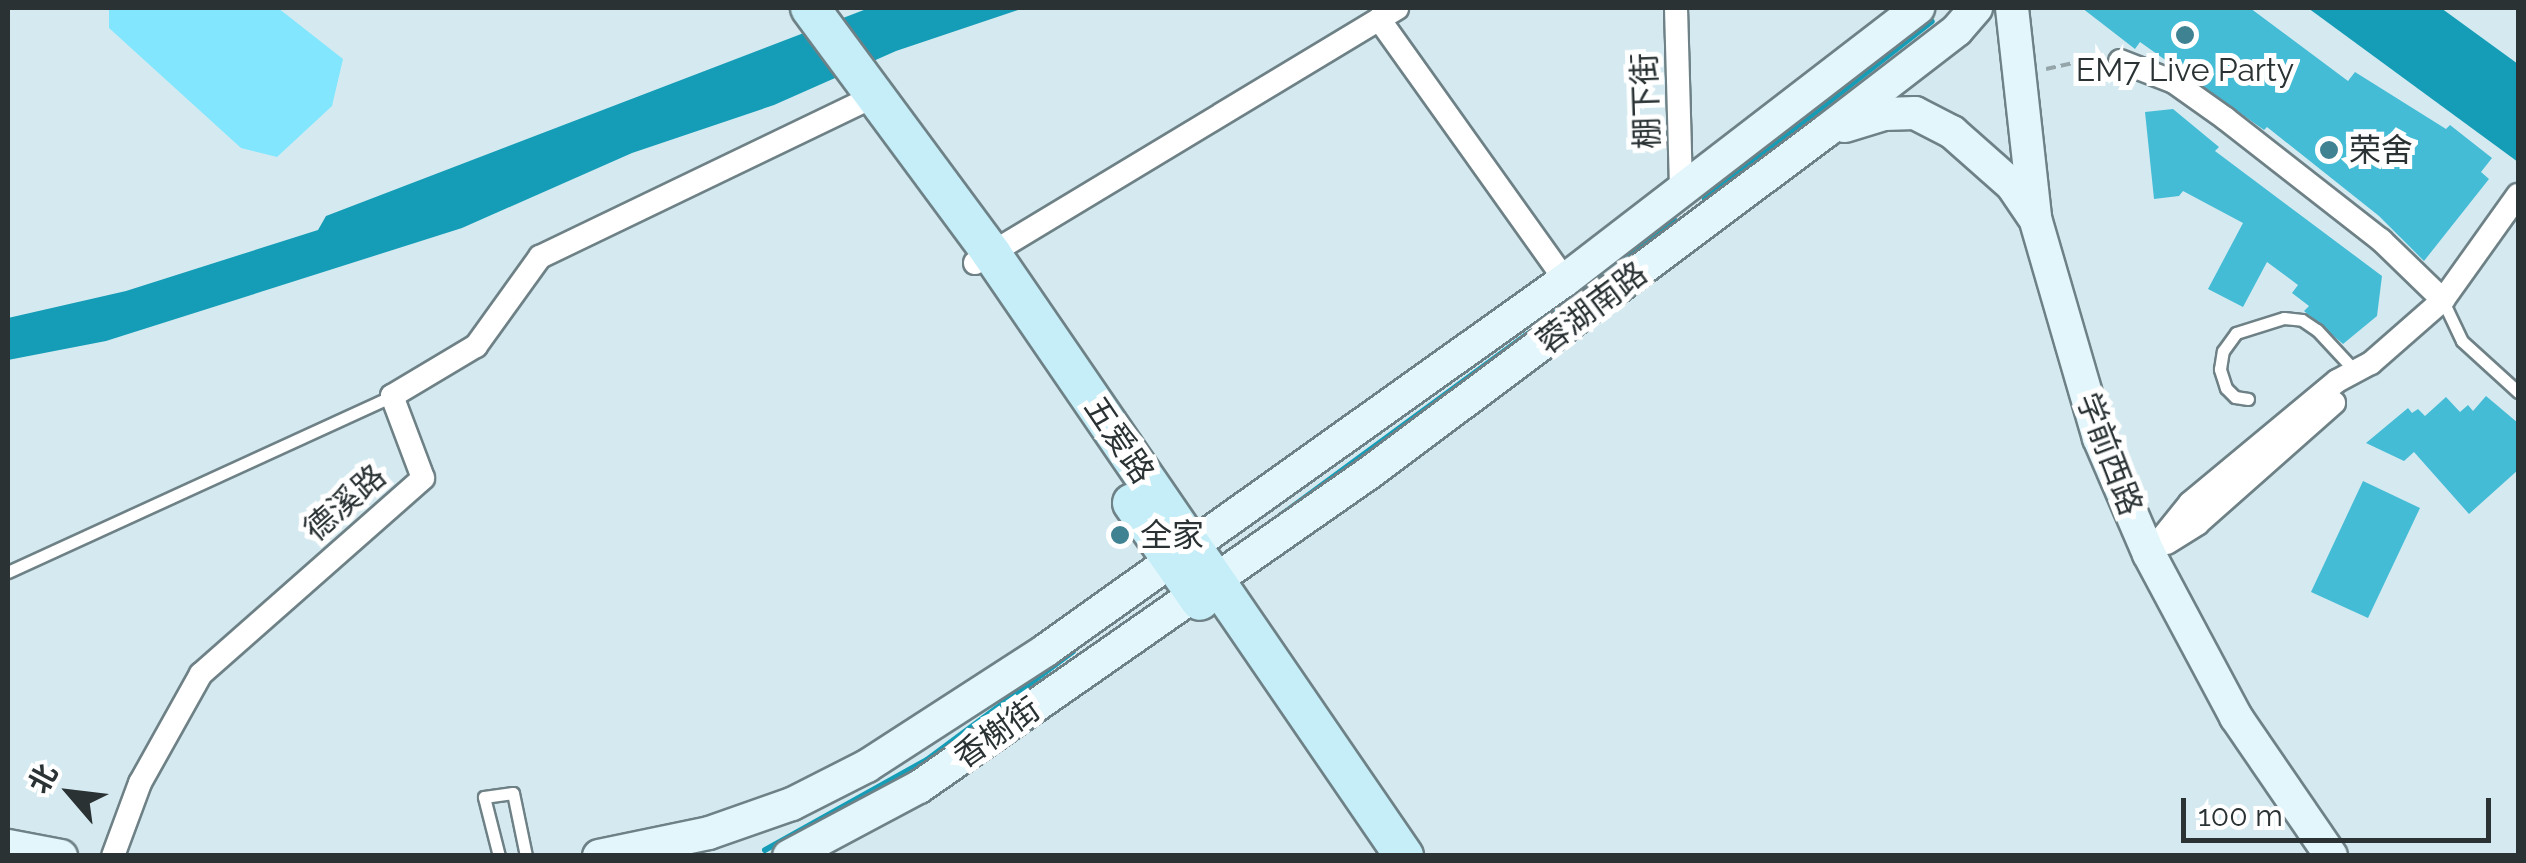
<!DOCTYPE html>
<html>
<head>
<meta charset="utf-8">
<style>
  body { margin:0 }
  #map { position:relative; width:2526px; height:863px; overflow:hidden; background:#d5eaf0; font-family:Raleway,"Noto Sans SC",sans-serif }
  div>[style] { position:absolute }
  .green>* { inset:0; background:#81e6fe }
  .water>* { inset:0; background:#159db7 }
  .stream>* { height:6px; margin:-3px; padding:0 3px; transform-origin:3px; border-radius:3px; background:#159db7 }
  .building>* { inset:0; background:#45bcd6 }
  .path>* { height:4px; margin-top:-2px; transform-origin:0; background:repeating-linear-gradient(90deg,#95a6aa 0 10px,transparent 0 15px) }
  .roads { filter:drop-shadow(2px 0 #6e8186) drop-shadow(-2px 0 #6e8186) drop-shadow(0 2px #6e8186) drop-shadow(0 -2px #6e8186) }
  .lane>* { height:11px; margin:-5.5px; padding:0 5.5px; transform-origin:5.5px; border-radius:5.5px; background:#fff }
  .street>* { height:22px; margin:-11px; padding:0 11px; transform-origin:11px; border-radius:11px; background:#fff }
  .secondary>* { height:32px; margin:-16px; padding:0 16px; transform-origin:16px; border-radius:16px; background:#e2f6fb }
  .primary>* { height:38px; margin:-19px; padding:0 19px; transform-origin:19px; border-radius:19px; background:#c5eef8 }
  .dots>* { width:28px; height:28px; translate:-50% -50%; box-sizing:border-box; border:5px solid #fff; border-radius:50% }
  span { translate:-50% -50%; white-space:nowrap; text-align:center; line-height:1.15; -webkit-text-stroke:10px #fff; paint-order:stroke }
  .poi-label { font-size:32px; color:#2a3234 }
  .left { translate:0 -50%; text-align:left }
  .street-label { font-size:32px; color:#2a3234 }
  .frame { position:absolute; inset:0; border:10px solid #2a3234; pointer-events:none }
  .north { position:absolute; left:20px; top:743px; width:100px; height:100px; -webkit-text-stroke:8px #fff; paint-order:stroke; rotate:298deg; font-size:28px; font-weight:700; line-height:40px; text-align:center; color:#2a3234 }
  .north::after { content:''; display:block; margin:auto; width:35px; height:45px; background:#2a3234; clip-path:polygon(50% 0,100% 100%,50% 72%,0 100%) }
  .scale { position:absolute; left:2181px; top:798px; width:310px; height:45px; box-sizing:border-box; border:5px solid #2a3234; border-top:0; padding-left:12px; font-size:30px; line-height:35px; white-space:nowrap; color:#2a3234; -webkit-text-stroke:8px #fff; paint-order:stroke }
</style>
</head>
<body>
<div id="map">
  <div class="green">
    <div style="clip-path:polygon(109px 8px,278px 8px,343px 59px,332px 106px,277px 157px,241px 148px,109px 28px)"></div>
  </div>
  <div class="water">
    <div style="clip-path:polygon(869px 8px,1024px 8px,896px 51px,774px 105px,632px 153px,462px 228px,106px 341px,8px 360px,8px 318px,126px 291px,318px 230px,326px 216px)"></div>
    <div style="clip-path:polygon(2308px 8px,2441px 8px,2518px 64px,2518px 162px)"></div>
  </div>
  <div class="stream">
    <div style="left:1705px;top:199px;width:288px;rotate:-38.1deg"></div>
    <div style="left:1546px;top:320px;width:163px;rotate:-37.3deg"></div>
    <div style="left:1280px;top:516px;width:308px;rotate:-36.3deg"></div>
    <div style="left:765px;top:850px;width:185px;rotate:-29.1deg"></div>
    <div style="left:927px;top:760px;width:182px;rotate:-36.7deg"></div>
  </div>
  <div class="building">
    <div style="clip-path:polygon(2082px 8px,2250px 8px,2348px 81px,2355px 72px,2446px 129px,2450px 125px,2492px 158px,2481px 172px,2489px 179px,2424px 261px,2379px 216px,2267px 127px,2264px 130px,2140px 42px,2135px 49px)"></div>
    <div style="clip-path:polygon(2173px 109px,2219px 147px,2215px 151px,2382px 276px,2377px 316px,2343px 344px,2304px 311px,2309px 306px,2292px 293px,2298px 285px,2267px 262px,2243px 307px,2208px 289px,2243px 223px,2183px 191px,2179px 196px,2154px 199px,2145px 112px)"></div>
    <div style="clip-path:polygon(2486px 396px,2518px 423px,2518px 470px,2469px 514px,2414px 452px,2404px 461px,2366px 443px,2408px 408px,2412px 413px,2418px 409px,2425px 416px,2446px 397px,2460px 412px,2468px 405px,2473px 411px)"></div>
    <div style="clip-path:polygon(2363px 481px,2420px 508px,2368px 618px,2311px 592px)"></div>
  </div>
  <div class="path">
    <div style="left:2046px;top:69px;width:55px;rotate:-12.5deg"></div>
  </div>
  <div class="roads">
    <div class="lane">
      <div style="left:2443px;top:301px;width:44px;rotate:64.6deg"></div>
      <div style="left:2462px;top:341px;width:76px;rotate:42.3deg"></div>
      <div style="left:2248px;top:399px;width:13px;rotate:-171deg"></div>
      <div style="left:2235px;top:397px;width:13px;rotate:-135deg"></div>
      <div style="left:2226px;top:388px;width:20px;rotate:-108deg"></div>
      <div style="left:2220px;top:369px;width:18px;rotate:-81deg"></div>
      <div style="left:2223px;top:351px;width:22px;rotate:-54deg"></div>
      <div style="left:2236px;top:333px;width:50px;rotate:-17.4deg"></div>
      <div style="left:2284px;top:318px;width:18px;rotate:6deg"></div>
      <div style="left:2302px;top:320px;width:18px;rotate:34deg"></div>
      <div style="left:2317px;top:330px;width:59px;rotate:47.1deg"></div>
      <div style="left:8px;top:572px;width:422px;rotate:-24.6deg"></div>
      <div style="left:499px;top:856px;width:61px;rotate:-104.3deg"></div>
      <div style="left:484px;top:797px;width:29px;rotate:-8deg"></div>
      <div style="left:513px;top:793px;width:64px;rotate:78.3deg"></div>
    </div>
    <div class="street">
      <div style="left:1676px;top:8px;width:184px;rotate:88.4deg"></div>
      <div style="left:1379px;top:19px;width:320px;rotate:54.5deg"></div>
      <div style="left:2120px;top:61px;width:58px;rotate:21.3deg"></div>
      <div style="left:2174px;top:82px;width:64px;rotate:35.4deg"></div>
      <div style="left:2226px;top:119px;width:197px;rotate:38deg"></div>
      <div style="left:2381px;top:240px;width:86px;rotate:44.1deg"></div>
      <div style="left:975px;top:263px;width:493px;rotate:-31.1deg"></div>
      <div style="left:2167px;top:543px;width:36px;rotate:-32deg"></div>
      <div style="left:2197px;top:524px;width:183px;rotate:-41.5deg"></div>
      <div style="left:2149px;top:554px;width:65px;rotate:-51.2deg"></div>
      <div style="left:2190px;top:503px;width:191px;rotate:-39.7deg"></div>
      <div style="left:2337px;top:381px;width:38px;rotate:-28deg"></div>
      <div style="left:2371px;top:363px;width:96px;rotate:-41.2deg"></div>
      <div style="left:2443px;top:300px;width:129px;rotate:-54.5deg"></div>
      <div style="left:113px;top:856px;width:78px;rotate:-69.7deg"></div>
      <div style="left:140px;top:783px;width:125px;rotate:-60.8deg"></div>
      <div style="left:201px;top:674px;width:296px;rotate:-41.4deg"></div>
      <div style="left:423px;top:478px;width:88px;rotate:-110.7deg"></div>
      <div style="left:392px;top:396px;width:98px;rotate:-30.8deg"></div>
      <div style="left:476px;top:346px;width:110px;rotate:-54.3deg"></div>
      <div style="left:540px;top:257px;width:353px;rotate:-25.7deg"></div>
    </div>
    <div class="secondary">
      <div style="left:2012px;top:8px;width:211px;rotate:83.7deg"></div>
      <div style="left:2035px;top:218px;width:229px;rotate:73.8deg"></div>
      <div style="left:2099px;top:438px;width:126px;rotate:66.7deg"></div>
      <div style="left:2149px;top:554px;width:185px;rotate:61.9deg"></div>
      <div style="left:2236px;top:717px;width:168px;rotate:55.6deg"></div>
      <div style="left:1845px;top:126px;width:41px;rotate:-17.1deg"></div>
      <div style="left:1884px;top:114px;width:31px;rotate:-2deg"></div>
      <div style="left:1915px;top:113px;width:42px;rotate:27.2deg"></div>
      <div style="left:1952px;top:132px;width:80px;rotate:41.5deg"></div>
      <div style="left:2012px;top:185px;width:37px;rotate:56deg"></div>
      <div style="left:8px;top:846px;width:54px;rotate:10.7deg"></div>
      <div style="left:599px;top:856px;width:112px;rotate:-11.8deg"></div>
      <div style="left:709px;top:833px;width:88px;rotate:-19.3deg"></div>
      <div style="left:792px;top:804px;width:84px;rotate:-26.9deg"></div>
      <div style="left:867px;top:766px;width:213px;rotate:-32.9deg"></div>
      <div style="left:1046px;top:650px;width:637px;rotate:-35.49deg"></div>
      <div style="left:1565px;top:280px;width:446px;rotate:-37.6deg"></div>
      <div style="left:789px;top:856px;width:147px;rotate:-28deg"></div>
      <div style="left:919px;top:787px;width:549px;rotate:-34.91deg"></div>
      <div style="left:1369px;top:473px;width:571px;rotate:-36.81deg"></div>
      <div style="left:1826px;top:131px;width:165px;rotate:-37.6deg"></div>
      <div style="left:1957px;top:30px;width:29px;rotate:-49deg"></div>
    </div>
    <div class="primary">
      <div style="left:810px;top:8px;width:305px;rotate:53.5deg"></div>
      <div style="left:991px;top:253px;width:731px;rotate:55.59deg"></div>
      <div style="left:1132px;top:503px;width:119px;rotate:55.2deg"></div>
    </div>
  </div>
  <div class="dots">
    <div style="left:2185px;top:35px;background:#3f8292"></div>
    <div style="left:2329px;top:150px;background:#3f8292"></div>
    <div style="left:1120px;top:535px;background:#3f8292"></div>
  </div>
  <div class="poi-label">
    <span style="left:2185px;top:70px">EM7 Live Party</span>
    <span class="left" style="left:2349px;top:150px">荣舍</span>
    <span class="left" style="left:1140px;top:535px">全家</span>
  </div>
  <div class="street-label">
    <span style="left:1646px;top:101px;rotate:-92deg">棚下街</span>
    <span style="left:1592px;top:308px;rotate:-37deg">蓉湖南路</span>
    <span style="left:1119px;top:440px;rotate:56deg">五爱路</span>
    <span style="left:2109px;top:454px;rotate:69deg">学前西路</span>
    <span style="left:345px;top:503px;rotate:-41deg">德溪路</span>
    <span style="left:997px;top:733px;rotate:-35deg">香榭街</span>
  </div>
  <div class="frame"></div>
  <div class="north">北</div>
  <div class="scale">100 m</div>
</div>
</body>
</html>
